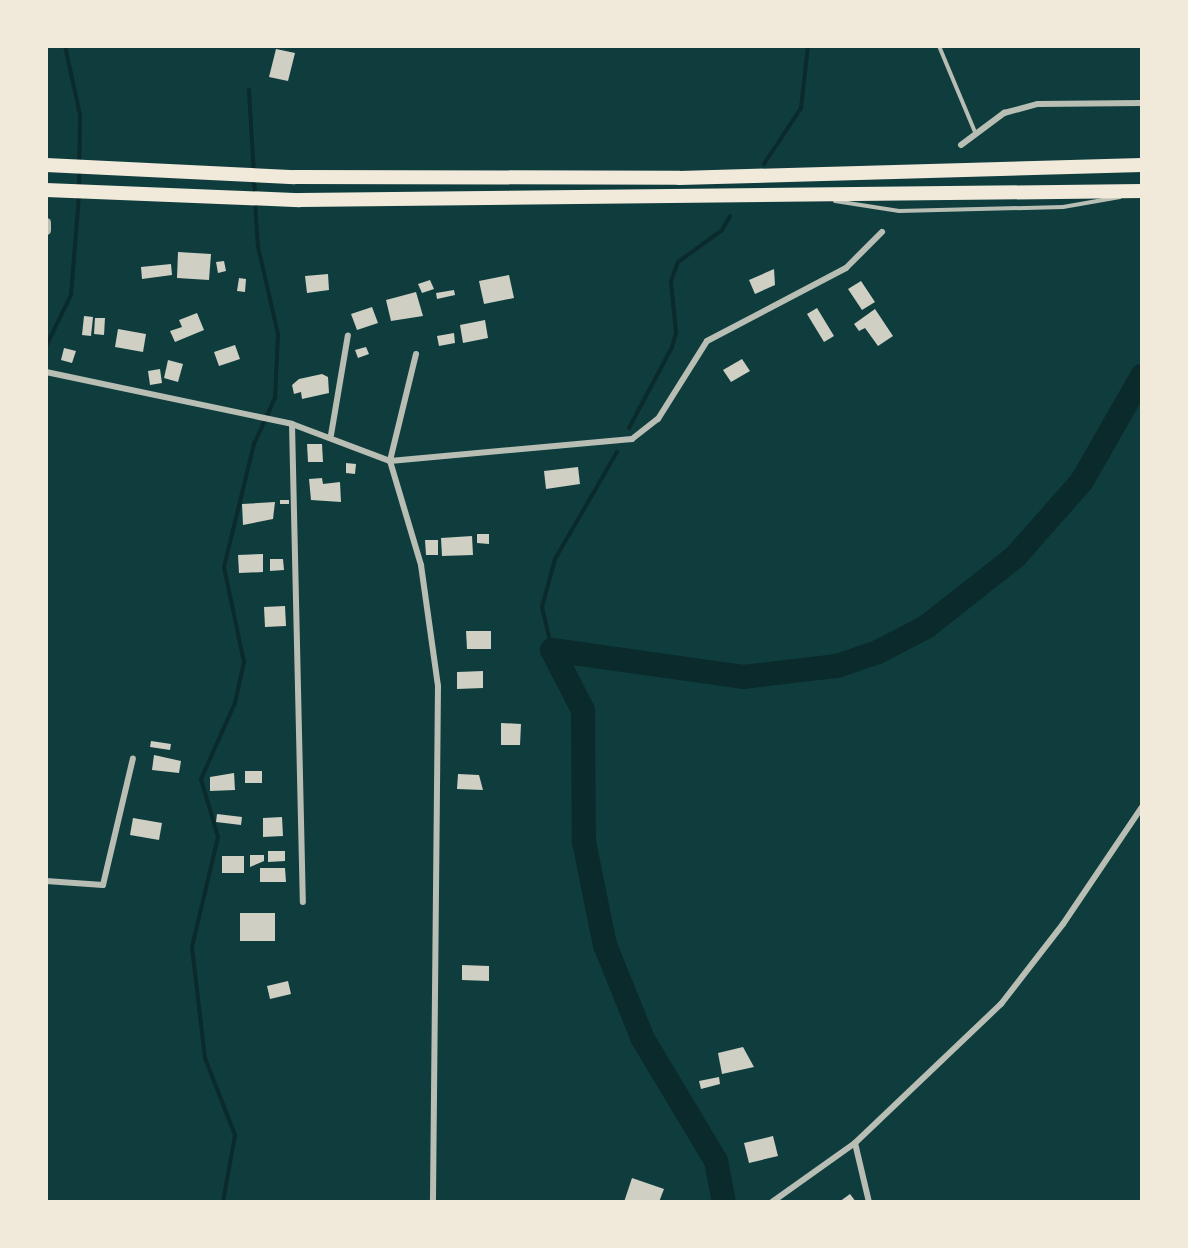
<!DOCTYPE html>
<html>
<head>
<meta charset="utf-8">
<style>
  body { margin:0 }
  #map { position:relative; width:1188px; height:1248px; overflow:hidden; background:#0f3d3e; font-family:"Alegreya Sans",sans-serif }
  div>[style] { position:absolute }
  .stream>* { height:4px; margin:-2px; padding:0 2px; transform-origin:2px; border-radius:2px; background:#0a2a2b }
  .river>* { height:24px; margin:-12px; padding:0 12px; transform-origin:12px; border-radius:12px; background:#0a2a2b }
  .building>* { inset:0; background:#cfcfc3 }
  .service>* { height:4px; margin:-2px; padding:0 2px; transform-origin:2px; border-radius:2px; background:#b8beb3 }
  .minor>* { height:6px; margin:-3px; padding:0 3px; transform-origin:3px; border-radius:3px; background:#b8beb3 }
  .tertiary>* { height:9px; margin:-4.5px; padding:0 4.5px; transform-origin:4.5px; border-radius:4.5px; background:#b8beb3 }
  .motorway>* { height:14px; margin:-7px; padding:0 7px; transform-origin:7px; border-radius:7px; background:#f1e9da }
  span { translate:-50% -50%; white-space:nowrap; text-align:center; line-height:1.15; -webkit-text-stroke:5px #f1e9da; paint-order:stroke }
  .frame { position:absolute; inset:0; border:48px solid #f1e9da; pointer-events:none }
</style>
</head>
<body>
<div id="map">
  <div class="stream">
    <div style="left:65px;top:46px;width:71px;rotate:77.7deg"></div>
    <div style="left:80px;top:115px;width:73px;rotate:90.8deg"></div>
    <div style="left:249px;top:90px;width:104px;rotate:86.7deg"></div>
    <div style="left:764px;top:164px;width:67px;rotate:-56.5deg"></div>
    <div style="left:801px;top:108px;width:62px;rotate:-83.6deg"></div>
    <div style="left:46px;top:346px;width:57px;rotate:-63.9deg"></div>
    <div style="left:71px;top:295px;width:100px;rotate:-85.4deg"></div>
    <div style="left:629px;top:428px;width:92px;rotate:-62deg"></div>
    <div style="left:672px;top:347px;width:15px;rotate:-74deg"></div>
    <div style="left:676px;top:333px;width:52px;rotate:-95.5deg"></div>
    <div style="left:671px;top:281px;width:20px;rotate:-70deg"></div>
    <div style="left:678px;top:262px;width:54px;rotate:-36deg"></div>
    <div style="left:722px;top:230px;width:16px;rotate:-60deg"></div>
    <div style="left:552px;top:650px;width:44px;rotate:-103.1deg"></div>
    <div style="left:542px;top:607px;width:50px;rotate:-74.8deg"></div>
    <div style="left:555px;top:559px;width:124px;rotate:-59.9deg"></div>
    <div style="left:223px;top:1202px;width:68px;rotate:-79.8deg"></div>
    <div style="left:235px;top:1135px;width:83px;rotate:-111.3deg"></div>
    <div style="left:205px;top:1058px;width:112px;rotate:-96.7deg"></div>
    <div style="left:192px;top:947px;width:113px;rotate:-76.7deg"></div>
    <div style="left:218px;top:837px;width:60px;rotate:-106.3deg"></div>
    <div style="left:201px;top:779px;width:83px;rotate:-65.9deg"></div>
    <div style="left:235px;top:703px;width:42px;rotate:-77.6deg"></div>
    <div style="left:244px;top:662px;width:97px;rotate:-101.9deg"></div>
    <div style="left:224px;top:567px;width:127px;rotate:-76.3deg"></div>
    <div style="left:254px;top:444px;width:51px;rotate:-65.5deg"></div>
    <div style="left:275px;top:398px;width:64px;rotate:-87.3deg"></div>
    <div style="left:278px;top:334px;width:89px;rotate:-102.9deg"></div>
    <div style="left:258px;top:247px;width:45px;rotate:-93.8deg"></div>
  </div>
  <div class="river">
    <div style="left:552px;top:650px;width:193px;rotate:8deg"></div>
    <div style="left:743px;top:677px;width:95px;rotate:-6.7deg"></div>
    <div style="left:837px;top:666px;width:43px;rotate:-18.9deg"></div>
    <div style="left:878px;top:652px;width:54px;rotate:-27.5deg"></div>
    <div style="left:926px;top:627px;width:113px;rotate:-38.2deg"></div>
    <div style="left:1015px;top:557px;width:101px;rotate:-48.6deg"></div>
    <div style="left:1082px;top:481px;width:121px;rotate:-60.3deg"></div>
    <div style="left:552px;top:650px;width:68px;rotate:62.7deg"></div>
    <div style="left:583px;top:710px;width:132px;rotate:89.6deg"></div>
    <div style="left:584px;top:842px;width:105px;rotate:78.5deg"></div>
    <div style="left:605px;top:945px;width:101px;rotate:68deg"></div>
    <div style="left:643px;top:1039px;width:142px;rotate:59.1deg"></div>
    <div style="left:716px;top:1161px;width:42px;rotate:79deg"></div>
  </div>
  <div class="building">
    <div style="clip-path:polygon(276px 49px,295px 53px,288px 81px,269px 77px)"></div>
    <div style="clip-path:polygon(178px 252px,211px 254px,209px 280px,177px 278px)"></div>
    <div style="clip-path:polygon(224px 261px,226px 271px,218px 273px,216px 262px)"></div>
    <div style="clip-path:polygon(171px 264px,172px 275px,142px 279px,141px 267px)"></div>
    <div style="clip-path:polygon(774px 269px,775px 285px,755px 294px,749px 280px)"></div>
    <div style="clip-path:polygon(328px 274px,329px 290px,307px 293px,305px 276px)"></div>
    <div style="clip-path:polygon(509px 275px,514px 298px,484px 304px,479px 281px)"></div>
    <div style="clip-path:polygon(239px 278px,246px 279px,245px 292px,237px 291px)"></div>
    <div style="clip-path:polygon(430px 280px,434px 289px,422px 293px,418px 284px)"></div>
    <div style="clip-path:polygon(861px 281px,875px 302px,862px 310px,848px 289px)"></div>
    <div style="clip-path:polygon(454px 290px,455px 295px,437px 299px,436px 293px)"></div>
    <div style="clip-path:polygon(416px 292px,423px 316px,391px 321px,386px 300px)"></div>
    <div style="clip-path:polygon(372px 307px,378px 323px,357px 330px,351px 314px)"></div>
    <div style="clip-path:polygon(817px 308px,834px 336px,824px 342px,807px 314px)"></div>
    <div style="clip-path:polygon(875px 309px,893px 336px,878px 346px,865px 328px,859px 331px,854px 324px)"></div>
    <div style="clip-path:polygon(197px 313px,204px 330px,175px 342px,170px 331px,182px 327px,179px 320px)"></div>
    <div style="clip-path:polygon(84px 316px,93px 317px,91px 336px,82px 335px)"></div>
    <div style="clip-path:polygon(95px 318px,105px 318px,104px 335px,94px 334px)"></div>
    <div style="clip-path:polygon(485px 320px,488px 338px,463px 343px,460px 325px)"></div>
    <div style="clip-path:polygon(118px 329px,146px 334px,143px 352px,115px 347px)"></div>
    <div style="clip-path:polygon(454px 333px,455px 343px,439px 346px,437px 336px)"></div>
    <div style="clip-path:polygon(235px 345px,240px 359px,219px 366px,214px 352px)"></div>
    <div style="clip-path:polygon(366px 347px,369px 354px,358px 358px,355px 350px)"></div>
    <div style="clip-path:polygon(64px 348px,76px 351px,72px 363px,61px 360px)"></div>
    <div style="clip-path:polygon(742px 359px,750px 371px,731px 382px,723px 370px)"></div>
    <div style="clip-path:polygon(168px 360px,183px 364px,178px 382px,164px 378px)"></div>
    <div style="clip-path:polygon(160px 369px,162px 383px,150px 385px,148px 371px)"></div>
    <div style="clip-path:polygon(322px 374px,328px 377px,329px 393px,302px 399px,301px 392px,294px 394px,292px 385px,299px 379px)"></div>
    <div style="clip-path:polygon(307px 444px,322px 444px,323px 462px,308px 462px)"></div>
    <div style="clip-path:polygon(346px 463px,356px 464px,355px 474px,346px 473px)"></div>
    <div style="clip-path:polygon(578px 467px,580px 484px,546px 489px,544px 471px)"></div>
    <div style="clip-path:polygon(322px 478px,323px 484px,340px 482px,341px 502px,311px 500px,309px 479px)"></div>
    <div style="clip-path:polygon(280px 500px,289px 500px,289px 504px,280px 504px)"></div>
    <div style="clip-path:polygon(275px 502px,273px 519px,243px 525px,242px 504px)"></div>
    <div style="clip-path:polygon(477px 534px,489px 534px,489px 544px,477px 543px)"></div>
    <div style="clip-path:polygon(472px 536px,473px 555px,442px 556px,441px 538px)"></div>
    <div style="clip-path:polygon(425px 540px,438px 540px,438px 555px,426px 555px)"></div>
    <div style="clip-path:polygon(263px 554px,263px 572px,239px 573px,238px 555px)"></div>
    <div style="clip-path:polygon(270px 559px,283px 559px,284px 570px,270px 571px)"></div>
    <div style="clip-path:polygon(285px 606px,286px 626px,265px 627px,264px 607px)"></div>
    <div style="clip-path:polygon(466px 631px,491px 631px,491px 649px,467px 649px)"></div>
    <div style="clip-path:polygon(483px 671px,483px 688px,457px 689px,457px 672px)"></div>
    <div style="clip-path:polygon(501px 723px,521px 724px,520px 745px,501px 745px)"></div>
    <div style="clip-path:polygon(151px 741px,171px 744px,170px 750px,150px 747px)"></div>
    <div style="clip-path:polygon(154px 755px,181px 761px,179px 773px,152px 770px)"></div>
    <div style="clip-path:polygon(245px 771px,262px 771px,262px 783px,245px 783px)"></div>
    <div style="clip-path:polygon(234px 773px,235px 790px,210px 791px,210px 777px)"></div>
    <div style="clip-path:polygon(458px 774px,479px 775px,483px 790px,457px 789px)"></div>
    <div style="clip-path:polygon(217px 814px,242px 817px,241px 825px,216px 822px)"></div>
    <div style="clip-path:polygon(282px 817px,283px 836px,263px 837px,263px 818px)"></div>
    <div style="clip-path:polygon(133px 818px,162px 823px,159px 840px,130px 835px)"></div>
    <div style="clip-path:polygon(268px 851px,285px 851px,285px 861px,268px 862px)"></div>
    <div style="clip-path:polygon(250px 855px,264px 855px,264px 861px,250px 867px)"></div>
    <div style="clip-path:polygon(222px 856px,244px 856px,244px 873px,222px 873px)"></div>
    <div style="clip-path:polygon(260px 868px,285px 868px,286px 882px,260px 882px)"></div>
    <div style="clip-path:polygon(240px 913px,275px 913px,275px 941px,240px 941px)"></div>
    <div style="clip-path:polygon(462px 965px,489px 966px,489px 981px,462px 980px)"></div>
    <div style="clip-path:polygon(288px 981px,291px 994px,270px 999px,267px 986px)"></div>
    <div style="clip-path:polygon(743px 1047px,754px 1067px,722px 1074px,718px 1053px)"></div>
    <div style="clip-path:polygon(719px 1077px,720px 1084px,701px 1089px,699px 1081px)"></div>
    <div style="clip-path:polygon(773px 1136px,778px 1156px,749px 1163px,744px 1143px)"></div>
    <div style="clip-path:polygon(632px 1178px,664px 1189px,659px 1202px,624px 1202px)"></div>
    <div style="clip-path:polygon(850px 1194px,856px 1202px,839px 1202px)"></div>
  </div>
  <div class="service">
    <div style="left:939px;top:46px;width:93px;rotate:67.3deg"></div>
    <div style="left:835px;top:201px;width:65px;rotate:8.9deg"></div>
    <div style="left:899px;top:211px;width:164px;rotate:-1.4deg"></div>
    <div style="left:1063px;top:207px;width:58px;rotate:-10deg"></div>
  </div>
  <div class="minor">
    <div style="left:961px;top:145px;width:54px;rotate:-36.7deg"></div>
    <div style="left:1004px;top:113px;width:35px;rotate:-15deg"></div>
    <div style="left:1038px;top:104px;width:104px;rotate:-0.6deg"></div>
    <div style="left:416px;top:354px;width:110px;rotate:103.7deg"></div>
    <div style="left:390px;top:461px;width:109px;rotate:73.4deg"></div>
    <div style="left:421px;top:565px;width:122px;rotate:82deg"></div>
    <div style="left:438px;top:686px;width:516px;rotate:90.56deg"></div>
    <div style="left:46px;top:372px;width:251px;rotate:11.9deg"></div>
    <div style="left:292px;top:424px;width:105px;rotate:20.7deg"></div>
    <div style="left:390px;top:461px;width:243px;rotate:-5.2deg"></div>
    <div style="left:632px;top:439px;width:33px;rotate:-38deg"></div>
    <div style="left:658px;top:419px;width:92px;rotate:-57.9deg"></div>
    <div style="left:707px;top:341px;width:157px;rotate:-27.7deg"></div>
    <div style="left:846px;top:268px;width:51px;rotate:-45deg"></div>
    <div style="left:292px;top:424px;width:478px;rotate:88.7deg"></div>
    <div style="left:331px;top:435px;width:101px;rotate:-80.4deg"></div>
    <div style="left:46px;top:881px;width:57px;rotate:4deg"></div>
    <div style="left:103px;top:885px;width:130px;rotate:-76.7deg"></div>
    <div style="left:855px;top:1143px;width:61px;rotate:76.7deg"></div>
    <div style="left:772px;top:1202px;width:102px;rotate:-35.4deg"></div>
    <div style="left:855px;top:1143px;width:202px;rotate:-43.6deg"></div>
    <div style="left:1001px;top:1004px;width:101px;rotate:-52.2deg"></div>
    <div style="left:1063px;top:924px;width:141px;rotate:-56deg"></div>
  </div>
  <div class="tertiary">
    <div style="left:46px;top:222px;width:8px;rotate:90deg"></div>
  </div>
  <div class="motorway">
    <div style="left:46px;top:165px;width:249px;rotate:2.8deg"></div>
    <div style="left:295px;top:177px;width:384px;rotate:0.1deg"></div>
    <div style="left:679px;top:178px;width:463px;rotate:-1.6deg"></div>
    <div style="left:46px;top:190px;width:254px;rotate:2.3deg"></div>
    <div style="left:300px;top:200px;width:842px;rotate:-0.61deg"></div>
  </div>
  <div class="frame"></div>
</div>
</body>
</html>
